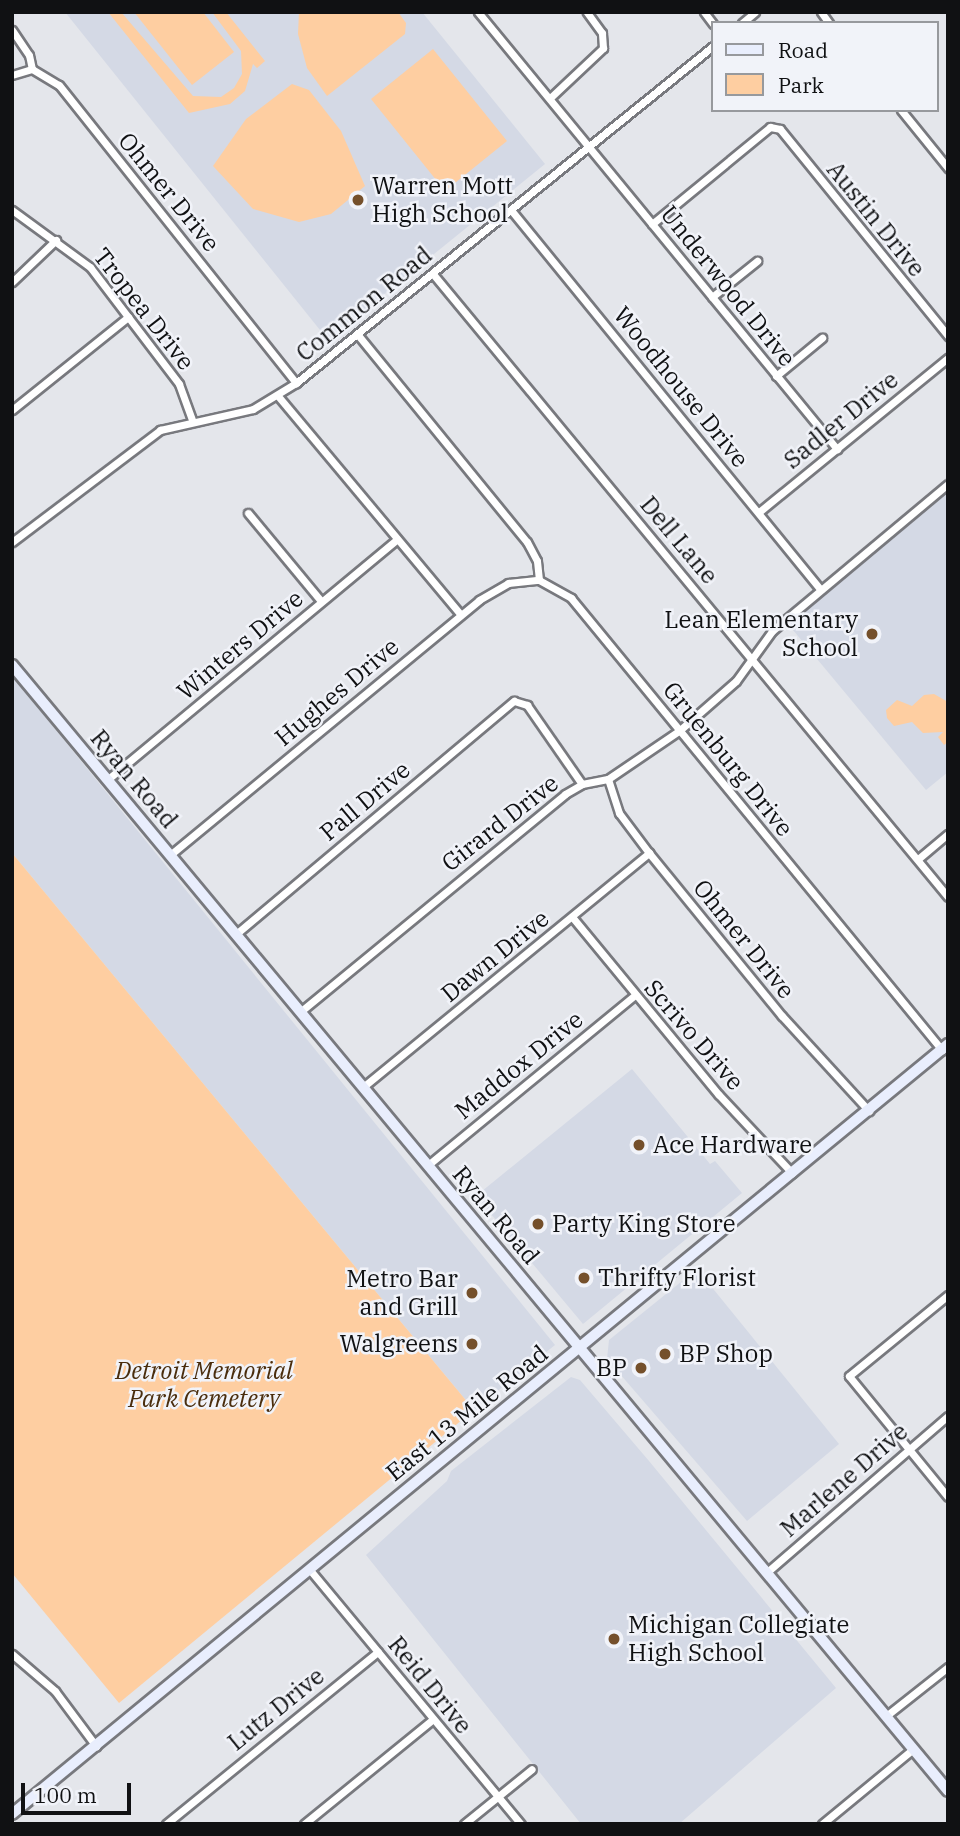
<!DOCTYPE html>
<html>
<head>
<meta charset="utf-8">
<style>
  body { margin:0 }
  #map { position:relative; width:960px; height:1836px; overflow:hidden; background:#e4e6eb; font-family:"IBM Plex Serif",serif }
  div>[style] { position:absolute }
  .built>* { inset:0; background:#d4d9e5 }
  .green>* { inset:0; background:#fecea1 }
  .roads { filter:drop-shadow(2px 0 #78797e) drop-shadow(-2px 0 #78797e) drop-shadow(0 2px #78797e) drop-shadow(0 -2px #78797e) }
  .street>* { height:7px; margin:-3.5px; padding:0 3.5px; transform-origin:3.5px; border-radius:3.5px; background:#fff }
  .secondary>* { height:10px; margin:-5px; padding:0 5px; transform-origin:5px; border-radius:5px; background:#e9eefd }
  .dots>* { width:19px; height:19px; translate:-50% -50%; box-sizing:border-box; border:4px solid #f1f3f9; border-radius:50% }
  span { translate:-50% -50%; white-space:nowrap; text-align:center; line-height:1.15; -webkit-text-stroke:5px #f1f3f9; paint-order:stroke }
  .poi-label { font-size:24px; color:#101113 }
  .left { translate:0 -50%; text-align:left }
  .right { translate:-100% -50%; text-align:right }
  .street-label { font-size:24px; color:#101113 }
  .park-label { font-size:24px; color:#4a2d0d; font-style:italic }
  .frame { position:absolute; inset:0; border:14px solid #101113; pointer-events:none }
  .legend { position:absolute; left:711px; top:21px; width:228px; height:91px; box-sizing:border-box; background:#f1f3f9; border:2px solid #97999d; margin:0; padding:9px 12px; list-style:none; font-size:21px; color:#101113 }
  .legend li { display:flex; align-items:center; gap:14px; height:35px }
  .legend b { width:35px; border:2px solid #97999d }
  .scale { position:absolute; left:21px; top:1783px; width:110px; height:32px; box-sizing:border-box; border:4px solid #101113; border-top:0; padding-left:9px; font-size:21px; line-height:24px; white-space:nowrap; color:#101113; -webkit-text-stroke:5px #f1f3f9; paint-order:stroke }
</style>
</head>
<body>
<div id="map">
  <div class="built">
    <div style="clip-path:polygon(65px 12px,422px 12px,545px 164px,328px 340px)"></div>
    <div style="clip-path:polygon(948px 492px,948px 772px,926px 790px,788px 624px)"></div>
    <div style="clip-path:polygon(12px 676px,555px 1345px,474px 1410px,12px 853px)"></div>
    <div style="clip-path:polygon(632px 1069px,710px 1164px,715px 1161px,742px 1193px,583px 1324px,476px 1196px)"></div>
    <div style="clip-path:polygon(697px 1269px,839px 1444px,747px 1521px,607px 1359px,609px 1340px)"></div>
    <div style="clip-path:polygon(571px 1377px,580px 1380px,649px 1461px,836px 1688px,679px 1824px,581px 1824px,366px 1555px,447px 1481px,451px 1471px)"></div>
  </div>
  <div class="green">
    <div style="clip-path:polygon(108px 12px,121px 12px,193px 96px,221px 97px,234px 88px,242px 74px,241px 51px,212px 12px,226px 12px,265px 61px,257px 68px,253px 64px,245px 91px,230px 104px,189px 113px)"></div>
    <div style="clip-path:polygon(134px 12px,203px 12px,234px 52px,192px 85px)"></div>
    <div style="clip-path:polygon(299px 12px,398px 12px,406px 23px,405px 34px,327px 96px,307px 68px,298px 34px)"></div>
    <div style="clip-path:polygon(433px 49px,507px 141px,445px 191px,371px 99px)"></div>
    <div style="clip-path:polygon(292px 84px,309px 90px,341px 131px,365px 186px,331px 214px,299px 222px,253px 209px,213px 166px,246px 119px)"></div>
    <div style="clip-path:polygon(924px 695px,934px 694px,948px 702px,948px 742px,944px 745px,938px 737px,943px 732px,923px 733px,912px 722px,894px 726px,887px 718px,886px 710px,897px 700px,912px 706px)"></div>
    <div style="clip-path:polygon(12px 853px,474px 1410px,119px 1703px,12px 1573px)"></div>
  </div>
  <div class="roads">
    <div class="street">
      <div style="left:478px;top:12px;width:566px;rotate:50.6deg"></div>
      <div style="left:704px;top:12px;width:15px;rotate:53deg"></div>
      <div style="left:821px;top:12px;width:14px;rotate:54deg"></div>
      <div style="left:742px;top:23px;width:17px;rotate:-40deg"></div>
      <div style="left:12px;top:30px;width:30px;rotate:56deg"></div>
      <div style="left:29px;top:55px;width:14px;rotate:78deg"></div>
      <div style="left:12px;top:75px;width:21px;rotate:-17deg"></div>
      <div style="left:32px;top:69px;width:31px;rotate:31deg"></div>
      <div style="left:59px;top:85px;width:381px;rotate:51.5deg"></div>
      <div style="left:550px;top:98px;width:73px;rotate:-43.3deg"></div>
      <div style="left:603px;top:48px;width:15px;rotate:-94deg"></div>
      <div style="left:602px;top:33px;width:26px;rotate:-126deg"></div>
      <div style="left:901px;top:110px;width:75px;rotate:51deg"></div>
      <div style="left:12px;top:210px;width:97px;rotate:36.2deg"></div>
      <div style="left:90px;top:267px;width:147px;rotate:52.7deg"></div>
      <div style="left:179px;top:384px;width:38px;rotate:70deg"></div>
      <div style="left:511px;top:210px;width:489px;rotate:50.8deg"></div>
      <div style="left:652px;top:224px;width:153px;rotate:-39.4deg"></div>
      <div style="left:770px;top:127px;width:10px;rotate:11deg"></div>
      <div style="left:780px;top:129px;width:267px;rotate:50.9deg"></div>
      <div style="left:433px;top:274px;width:808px;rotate:50.42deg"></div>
      <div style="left:12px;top:282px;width:61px;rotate:-43.7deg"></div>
      <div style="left:712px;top:297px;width:58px;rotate:-38.7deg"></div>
      <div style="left:358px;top:335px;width:267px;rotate:50.8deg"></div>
      <div style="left:527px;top:542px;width:21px;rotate:62deg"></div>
      <div style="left:537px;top:561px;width:19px;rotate:84deg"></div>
      <div style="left:776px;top:376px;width:60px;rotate:-39.6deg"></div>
      <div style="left:278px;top:396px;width:285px;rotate:50.1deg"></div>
      <div style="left:12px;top:410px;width:149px;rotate:-38.7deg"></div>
      <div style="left:759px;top:512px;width:244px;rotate:-39.2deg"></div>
      <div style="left:248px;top:513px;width:114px;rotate:50.3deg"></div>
      <div style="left:12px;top:542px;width:186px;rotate:-37.1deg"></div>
      <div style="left:160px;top:430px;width:95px;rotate:-12.7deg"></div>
      <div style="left:253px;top:409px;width:50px;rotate:-31.2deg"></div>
      <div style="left:296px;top:383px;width:536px;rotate:-38.94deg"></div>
      <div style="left:608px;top:779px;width:36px;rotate:72deg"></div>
      <div style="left:619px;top:813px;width:50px;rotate:53.1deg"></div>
      <div style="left:649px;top:853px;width:210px;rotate:50.8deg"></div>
      <div style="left:782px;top:1016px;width:129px;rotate:47.5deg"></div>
      <div style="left:107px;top:780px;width:377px;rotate:-39.7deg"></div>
      <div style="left:170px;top:855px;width:401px;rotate:-39.5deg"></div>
      <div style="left:479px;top:600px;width:34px;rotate:-30deg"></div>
      <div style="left:508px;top:583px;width:31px;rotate:-6deg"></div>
      <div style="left:539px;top:580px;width:37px;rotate:29deg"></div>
      <div style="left:571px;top:598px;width:585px;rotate:50.62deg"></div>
      <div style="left:918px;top:859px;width:39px;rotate:-40deg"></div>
      <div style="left:573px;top:918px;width:229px;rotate:50.5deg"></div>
      <div style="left:719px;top:1095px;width:107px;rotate:46.9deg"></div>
      <div style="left:236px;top:934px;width:363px;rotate:-40deg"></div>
      <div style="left:514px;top:701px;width:14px;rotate:17deg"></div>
      <div style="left:527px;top:705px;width:96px;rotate:55.2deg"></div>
      <div style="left:300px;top:1012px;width:343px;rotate:-39.4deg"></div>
      <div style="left:565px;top:794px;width:20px;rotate:-30deg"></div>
      <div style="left:582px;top:784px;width:26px;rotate:-11deg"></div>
      <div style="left:608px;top:779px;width:87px;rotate:-34.2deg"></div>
      <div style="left:680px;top:730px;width:74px;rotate:-41.2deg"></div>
      <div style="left:736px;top:681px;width:62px;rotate:-54.2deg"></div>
      <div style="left:772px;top:631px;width:229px;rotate:-39.9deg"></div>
      <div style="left:363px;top:1087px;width:370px;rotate:-39.3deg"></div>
      <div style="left:428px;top:1165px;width:268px;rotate:-39.4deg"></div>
      <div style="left:948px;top:1295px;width:128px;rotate:140.7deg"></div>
      <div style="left:849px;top:1376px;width:156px;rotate:50.7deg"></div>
      <div style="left:310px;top:1570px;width:330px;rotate:50.3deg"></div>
      <div style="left:766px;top:1573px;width:240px;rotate:-40.8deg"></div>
      <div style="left:12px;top:1654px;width:57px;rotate:40.7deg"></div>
      <div style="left:55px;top:1691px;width:69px;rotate:53.3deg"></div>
      <div style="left:886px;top:1716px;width:79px;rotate:-38.3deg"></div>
      <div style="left:166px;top:1824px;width:273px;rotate:-39.1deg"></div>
      <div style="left:304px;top:1824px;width:166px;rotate:-39.1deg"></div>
      <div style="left:464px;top:1824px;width:87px;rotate:-39deg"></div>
      <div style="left:822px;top:1824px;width:118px;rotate:-39.5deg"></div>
    </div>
    <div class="secondary">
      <div style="left:12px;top:665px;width:1464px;rotate:50.26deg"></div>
      <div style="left:12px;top:1814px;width:1212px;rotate:-39.44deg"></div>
    </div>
  </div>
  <div class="dots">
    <div style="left:358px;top:200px;background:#75502b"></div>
    <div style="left:872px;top:634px;background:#75502b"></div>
    <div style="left:639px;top:1145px;background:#75502b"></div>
    <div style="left:538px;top:1224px;background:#75502b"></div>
    <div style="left:584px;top:1278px;background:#75502b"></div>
    <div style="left:472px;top:1293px;background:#75502b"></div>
    <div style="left:472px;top:1344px;background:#75502b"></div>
    <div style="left:665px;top:1354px;background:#75502b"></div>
    <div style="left:641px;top:1368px;background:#75502b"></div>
    <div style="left:614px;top:1639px;background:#75502b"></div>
  </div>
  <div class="poi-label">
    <span class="left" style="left:372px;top:200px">Warren Mott<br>High School</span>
    <span class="right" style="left:858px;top:634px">Lean Elementary<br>School</span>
    <span class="left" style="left:653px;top:1145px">Ace Hardware</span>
    <span class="left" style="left:552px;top:1224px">Party King Store</span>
    <span class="left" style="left:598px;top:1278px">Thrifty Florist</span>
    <span class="right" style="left:458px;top:1293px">Metro Bar<br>and Grill</span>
    <span class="right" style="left:458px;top:1344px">Walgreens</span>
    <span class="left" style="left:679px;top:1354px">BP Shop</span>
    <span class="right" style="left:627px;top:1368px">BP</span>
    <span class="left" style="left:628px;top:1639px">Michigan Collegiate<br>High School</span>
  </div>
  <div class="street-label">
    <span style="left:169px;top:192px;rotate:51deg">Ohmer Drive</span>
    <span style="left:876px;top:219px;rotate:51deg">Austin Drive</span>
    <span style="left:728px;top:286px;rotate:51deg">Underwood Drive</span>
    <span style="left:364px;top:304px;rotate:-39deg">Common Road</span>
    <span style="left:144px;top:309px;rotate:52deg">Tropea Drive</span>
    <span style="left:681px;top:387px;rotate:51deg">Woodhouse Drive</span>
    <span style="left:841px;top:420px;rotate:-39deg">Sadler Drive</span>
    <span style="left:679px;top:540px;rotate:50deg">Dell Lane</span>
    <span style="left:240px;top:645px;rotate:-40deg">Winters Drive</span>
    <span style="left:337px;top:692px;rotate:-40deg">Hughes Drive</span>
    <span style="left:728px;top:759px;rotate:51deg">Gruenburg Drive</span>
    <span style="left:134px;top:779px;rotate:50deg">Ryan Road</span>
    <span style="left:365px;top:801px;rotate:-40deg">Pall Drive</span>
    <span style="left:500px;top:823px;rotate:-38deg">Girard Drive</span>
    <span style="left:744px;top:939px;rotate:51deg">Ohmer Drive</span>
    <span style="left:495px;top:956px;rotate:-39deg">Dawn Drive</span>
    <span style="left:694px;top:1035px;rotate:49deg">Scrivo Drive</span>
    <span style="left:519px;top:1065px;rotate:-39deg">Maddox Drive</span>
    <span style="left:496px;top:1215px;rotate:50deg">Ryan Road</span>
    <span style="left:467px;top:1413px;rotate:-39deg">East 13 Mile Road</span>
    <span style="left:844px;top:1480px;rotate:-41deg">Marlene Drive</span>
    <span style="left:430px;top:1685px;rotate:51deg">Reid Drive</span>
    <span style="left:276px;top:1709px;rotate:-39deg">Lutz Drive</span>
  </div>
  <div class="park-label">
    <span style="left:204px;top:1385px">Detroit Memorial<br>Park Cemetery</span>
  </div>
  <div class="frame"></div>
  <ul class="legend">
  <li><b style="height:9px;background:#e9eefd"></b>Road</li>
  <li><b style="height:19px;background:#fecea1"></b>Park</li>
  </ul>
  <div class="scale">100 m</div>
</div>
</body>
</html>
